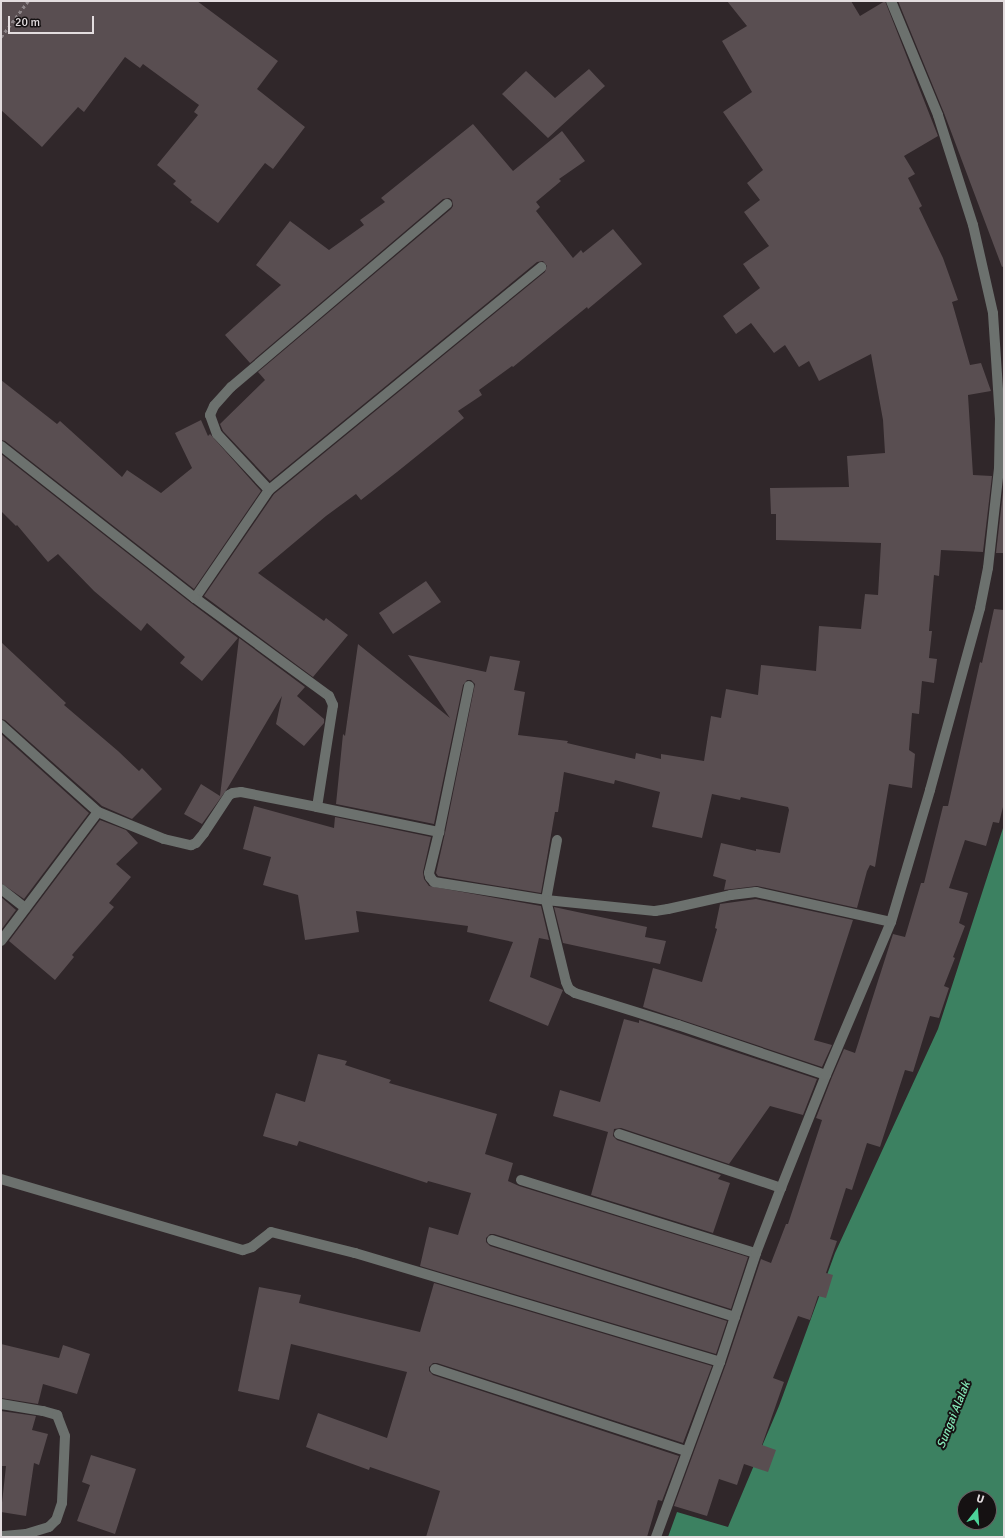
<!DOCTYPE html>
<html>
<head>
<meta charset="utf-8">
<style>
  body { margin:0 }
  #map { position:relative; width:1005px; height:1538px; overflow:hidden; background:#30272a; font-family:Signika,sans-serif }
  div>[style] { position:absolute }
  .water>* { inset:0; background:#3c8161 }
  .building>* { inset:0; background:#594e51 }
  .path>* { height:2.5px; margin-top:-1.25px; transform-origin:0; background:repeating-linear-gradient(90deg,#8e8689 0 3px,transparent 0 6px) }
  .minor>* { height:10px; margin:-5px; padding:0 5px; transform-origin:5px; border-radius:5px; background:#6c716e }
  span { translate:-50% -50%; white-space:nowrap; text-align:center; line-height:1.15; -webkit-text-stroke:4px #151112; paint-order:stroke }
  .water-label { font-size:12px; color:#86eab9; font-style:italic }
  .frame { position:absolute; inset:0; border:2px solid #e3dddf; pointer-events:none }
  .north { position:absolute; left:957px; top:1490px; width:40px; height:40px; box-sizing:border-box; background:#151112; border:1px solid #676364; border-radius:50%; rotate:17deg; font-size:11px; font-weight:700; line-height:16px; text-align:center; color:#e3dddf }
  .north::after { content:''; display:block; margin:auto; width:14px; height:18px; background:#4dd39a; clip-path:polygon(50% 0,100% 100%,50% 72%,0 100%) }
  .scale { position:absolute; left:8px; top:16px; width:86px; height:18px; box-sizing:border-box; border:2px solid #e3dddf; border-top:0; padding-left:5px; font-size:12px; line-height:14px; white-space:nowrap; color:#e3dddf; -webkit-text-stroke:3px #151112; paint-order:stroke }
</style>
</head>
<body>
<div id="map">
  <div class="water">
    <div style="clip-path:polygon(evenodd,1004px 825px,1004px 1537px,668px 1537px,677px 1512px,728px 1527px,779px 1406px,835px 1253px,938px 1029px,1004px 825px,965px 1498px,989px 1498px,989px 1522px,965px 1522px,965px 1498px)"></div>
  </div>
  <div class="building">
    <div style="clip-path:polygon(1px 1px,197px 1px,278px 61px,257px 89px,305px 127px,273px 169px,265px 163px,218px 223px,190px 202px,192px 200px,173px 184px,176px 181px,157px 165px,198px 115px,194px 112px,199px 105px,143px 64px,140px 68px,125px 57px,84px 112px,78px 107px,42px 147px,1px 110px)"></div>
    <div style="clip-path:polygon(727px 1px,851px 1px,860px 16px,885px 1px,938px 136px,904px 156px,915px 174px,908px 178px,922px 206px,919px 208px,943px 258px,958px 300px,952px 302px,970px 365px,981px 363px,991px 391px,968px 395px,973px 475px,992px 476px,983px 552px,941px 550px,939px 576px,934px 575px,929px 631px,932px 631px,929px 658px,937px 659px,934px 683px,922px 681px,919px 714px,912px 713px,909px 750px,915px 754px,912px 788px,889px 784px,875px 867px,870px 865px,867px 871px,857px 908px,757px 886px,724px 890px,726px 880px,713px 876px,721px 843px,756px 851px,756px 849px,780px 853px,789px 810px,788px 807px,741px 797px,740px 800px,712px 794px,702px 838px,652px 827px,660px 792px,615px 780px,614px 784px,564px 772px,558px 812px,555px 812px,541px 893px,438px 876px,436px 873px,445px 833px,475px 684px,471px 680px,467px 680px,463px 685px,434px 824px,336px 804px,343px 734px,345px 736px,358px 644px,450px 718px,408px 655px,486px 672px,490px 656px,520px 661px,514px 690px,525px 692px,518px 735px,568px 741px,567px 743px,635px 759px,636px 753px,661px 759px,661px 754px,704px 761px,711px 716px,721px 718px,726px 689px,758px 695px,761px 665px,816px 671px,819px 626px,861px 629px,865px 594px,878px 595px,881px 543px,776px 540px,776px 514px,771px 514px,770px 488px,849px 487px,847px 456px,885px 453px,883px 420px,871px 354px,819px 381px,809px 361px,799px 367px,785px 345px,774px 353px,751px 323px,736px 334px,723px 316px,760px 288px,743px 264px,769px 246px,744px 212px,760px 200px,747px 183px,763px 170px,723px 112px,752px 92px,722px 41px,747px 26px)"></div>
    <div style="clip-path:polygon(898px 1px,1004px 1px,1004px 266px,1002px 267px,944px 113px)"></div>
    <div style="clip-path:polygon(589px 69px,605px 86px,548px 138px,502px 94px,526px 71px,555px 98px)"></div>
    <div style="clip-path:polygon(473px 124px,513px 171px,562px 131px,585px 161px,559px 179px,561px 181px,536px 202px,540px 207px,536px 211px,573px 258px,581px 250px,583px 253px,613px 229px,642px 264px,588px 309px,587px 307px,513px 367px,512px 366px,479px 390px,482px 395px,458px 411px,464px 418px,397px 472px,361px 500px,356px 494px,326px 516px,258px 573px,324px 621px,326px 618px,348px 635px,313px 677px,204px 596px,274px 494px,545px 272px,547px 266px,543px 261px,537px 262px,270px 481px,223px 431px,220px 424px,265px 380px,258px 372px,451px 209px,453px 206px,452px 200px,449px 198px,443px 199px,250px 363px,225px 335px,281px 285px,256px 265px,290px 221px,329px 250px,364px 225px,360px 220px,385px 202px,381px 198px)"></div>
    <div style="clip-path:polygon(1px 380px,57px 424px,60px 421px,122px 477px,127px 470px,161px 493px,192px 468px,175px 433px,201px 420px,208px 436px,210px 434px,261px 491px,194px 589px,5px 441px,1px 440px)"></div>
    <div style="clip-path:polygon(1px 454px,191px 603px,238px 638px,202px 681px,180px 663px,185px 657px,147px 623px,141px 631px,94px 591px,58px 554px,48px 562px,17px 525px,16px 526px,1px 511px)"></div>
    <div style="clip-path:polygon(1004px 483px,1004px 553px,996px 553px)"></div>
    <div style="clip-path:polygon(426px 581px,441px 602px,393px 634px,379px 613px)"></div>
    <div style="clip-path:polygon(994px 609px,1004px 610px,1004px 803px,999px 823px,993px 822px,986px 846px,965px 840px,949px 888px,968px 893px,959px 923px,965px 926px,953px 957px,955px 958px,944px 986px,949px 988px,939px 1018px,930px 1016px,913px 1072px,905px 1070px,880px 1147px,867px 1143px,852px 1190px,846px 1188px,830px 1239px,837px 1241px,826px 1273px,833px 1275px,826px 1298px,818px 1296px,810px 1320px,798px 1316px,773px 1378px,784px 1382px,762px 1445px,776px 1450px,768px 1472px,744px 1464px,737px 1485px,719px 1479px,707px 1516px,674px 1506px,726px 1364px,761px 1259px,771px 1263px,786px 1224px,788px 1224px,822px 1120px,816px 1118px,832px 1077px,844px 1049px,855px 1053px,893px 934px,905px 937px,921px 883px,924px 883px,943px 806px,948px 806px,980px 662px,982px 663px)"></div>
    <div style="clip-path:polygon(239px 638px,305px 687px,297px 696px,324px 719px,324px 723px,304px 746px,276px 724px,282px 696px,227px 789px,202px 824px,184px 814px,201px 784px,220px 796px)"></div>
    <div style="clip-path:polygon(1px 642px,66px 703px,64px 705px,118px 751px,139px 771px,142px 768px,162px 789px,132px 819px,102px 806px,5px 720px,1px 719px)"></div>
    <div style="clip-path:polygon(1px 734px,89px 813px,24px 899px,1px 883px)"></div>
    <div style="clip-path:polygon(254px 806px,334px 828px,335px 817px,431px 837px,423px 872px,424px 879px,429px 886px,541px 906px,549px 940px,539px 938px,530px 977px,563px 990px,548px 1026px,489px 1001px,513px 942px,467px 932px,468px 926px,356px 911px,359px 932px,305px 940px,298px 895px,263px 885px,271px 857px,243px 849px)"></div>
    <div style="clip-path:polygon(100px 820px,126px 830px,138px 843px,116px 864px,131px 877px,109px 903px,114px 907px,72px 955px,74px 957px,55px 980px,9px 941px)"></div>
    <div style="clip-path:polygon(1px 897px,16px 910px,1px 930px)"></div>
    <div style="clip-path:polygon(756px 899px,853px 920px,814px 1040px,832px 1045px,822px 1067px,643px 1007px,653px 968px,702px 982px,717px 929px,715px 928px,720px 904px)"></div>
    <div style="clip-path:polygon(554px 907px,647px 927px,645px 937px,666px 941px,660px 964px,563px 943px)"></div>
    <div style="clip-path:polygon(624px 1019px,639px 1023px,639px 1020px,817px 1079px,803px 1115px,770px 1106px,729px 1164px,621px 1128px,614px 1129px,613px 1136px,617px 1140px,721px 1175px,718px 1179px,730px 1183px,713px 1233px,591px 1195px,608px 1132px,553px 1116px,560px 1090px,600px 1102px)"></div>
    <div style="clip-path:polygon(318px 1054px,347px 1061px,345px 1065px,391px 1080px,389px 1083px,497px 1114px,485px 1154px,513px 1163px,508px 1181px,519px 1186px,748px 1257px,731px 1309px,494px 1234px,490px 1234px,486px 1238px,486px 1242px,490px 1246px,727px 1321px,716px 1354px,420px 1266px,429px 1227px,458px 1235px,471px 1193px,428px 1181px,427px 1183px,299px 1141px,297px 1146px,263px 1136px,276px 1093px,305px 1102px)"></div>
    <div style="clip-path:polygon(434px 1283px,712px 1366px,683px 1443px,437px 1363px,433px 1363px,429px 1367px,429px 1371px,433px 1375px,679px 1456px,662px 1501px,658px 1500px,647px 1537px,426px 1537px,440px 1491px,370px 1467px,369px 1470px,306px 1447px,318px 1413px,387px 1438px,407px 1372px,291px 1344px,279px 1400px,238px 1391px,259px 1287px,301px 1295px,299px 1303px,420px 1332px)"></div>
    <div style="clip-path:polygon(1px 1344px,59px 1358px,63px 1345px,90px 1354px,77px 1394px,43px 1384px,38px 1404px,1px 1398px)"></div>
    <div style="clip-path:polygon(1px 1411px,36px 1416px,32px 1430px,48px 1434px,39px 1465px,34px 1463px,26px 1516px,1px 1512px,6px 1466px,1px 1466px)"></div>
    <div style="clip-path:polygon(91px 1455px,136px 1469px,115px 1534px,77px 1521px,90px 1485px,82px 1482px)"></div>
  </div>
  <div class="path">
    <div style="left:1px;top:37px;width:45px;rotate:-53.1deg"></div>
  </div>
  <div class="minor">
    <div style="left:447px;top:204px;width:283px;rotate:139.7deg"></div>
    <div style="left:231px;top:387px;width:25px;rotate:132deg"></div>
    <div style="left:214px;top:406px;width:10px;rotate:114deg"></div>
    <div style="left:210px;top:415px;width:20px;rotate:70deg"></div>
    <div style="left:217px;top:434px;width:76px;rotate:47.1deg"></div>
    <div style="left:269px;top:490px;width:131px;rotate:124.4deg"></div>
    <div style="left:195px;top:598px;width:166px;rotate:36.2deg"></div>
    <div style="left:329px;top:696px;width:10px;rotate:66deg"></div>
    <div style="left:333px;top:705px;width:103px;rotate:98.9deg"></div>
    <div style="left:317px;top:807px;width:125px;rotate:11.6deg"></div>
    <div style="left:439px;top:832px;width:42px;rotate:103.7deg"></div>
    <div style="left:429px;top:873px;width:4px;rotate:76deg"></div>
    <div style="left:430px;top:877px;width:6px;rotate:51deg"></div>
    <div style="left:434px;top:882px;width:113px;rotate:9.1deg"></div>
    <div style="left:546px;top:900px;width:110px;rotate:5.8deg"></div>
    <div style="left:655px;top:911px;width:13px;rotate:-9deg"></div>
    <div style="left:668px;top:909px;width:65px;rotate:-12.5deg"></div>
    <div style="left:731px;top:895px;width:25px;rotate:-7deg"></div>
    <div style="left:756px;top:892px;width:138px;rotate:12.5deg"></div>
    <div style="left:1px;top:446px;width:246px;rotate:38.1deg"></div>
    <div style="left:269px;top:490px;width:352px;rotate:-39.3deg"></div>
    <div style="left:1px;top:725px;width:130px;rotate:41.9deg"></div>
    <div style="left:98px;top:812px;width:71px;rotate:22.2deg"></div>
    <div style="left:164px;top:839px;width:28px;rotate:13deg"></div>
    <div style="left:191px;top:845px;width:5px;rotate:-22deg"></div>
    <div style="left:196px;top:843px;width:13px;rotate:-51deg"></div>
    <div style="left:204px;top:833px;width:45px;rotate:-56.7deg"></div>
    <div style="left:229px;top:795px;width:4px;rotate:-27deg"></div>
    <div style="left:233px;top:793px;width:8px;rotate:-7deg"></div>
    <div style="left:241px;top:792px;width:77px;rotate:11.2deg"></div>
    <div style="left:439px;top:832px;width:149px;rotate:-78.4deg"></div>
    <div style="left:557px;top:840px;width:61px;rotate:100.4deg"></div>
    <div style="left:546px;top:900px;width:84px;rotate:76.3deg"></div>
    <div style="left:566px;top:982px;width:8px;rotate:67deg"></div>
    <div style="left:569px;top:989px;width:7px;rotate:34deg"></div>
    <div style="left:575px;top:993px;width:108px;rotate:17.3deg"></div>
    <div style="left:678px;top:1025px;width:156px;rotate:18.7deg"></div>
    <div style="left:1px;top:889px;width:31px;rotate:38deg"></div>
    <div style="left:1px;top:941px;width:161px;rotate:-53.1deg"></div>
    <div style="left:619px;top:1134px;width:171px;rotate:18.4deg"></div>
    <div style="left:1px;top:1179px;width:252px;rotate:16.4deg"></div>
    <div style="left:243px;top:1250px;width:9px;rotate:-18deg"></div>
    <div style="left:252px;top:1247px;width:24px;rotate:-38deg"></div>
    <div style="left:271px;top:1232px;width:87px;rotate:14deg"></div>
    <div style="left:355px;top:1253px;width:381px;rotate:16.6deg"></div>
    <div style="left:521px;top:1180px;width:246px;rotate:17.3deg"></div>
    <div style="left:492px;top:1240px;width:255px;rotate:17.6deg"></div>
    <div style="left:435px;top:1369px;width:264px;rotate:18.1deg"></div>
    <div style="left:1px;top:1404px;width:43px;rotate:9.5deg"></div>
    <div style="left:43px;top:1411px;width:15px;rotate:16deg"></div>
    <div style="left:57px;top:1415px;width:22px;rotate:69deg"></div>
    <div style="left:65px;top:1436px;width:67px;rotate:92.6deg"></div>
    <div style="left:62px;top:1503px;width:18px;rotate:109deg"></div>
    <div style="left:56px;top:1520px;width:10px;rotate:135deg"></div>
    <div style="left:49px;top:1527px;width:24px;rotate:163deg"></div>
    <div style="left:26px;top:1534px;width:25px;rotate:175deg"></div>
    <div style="left:656px;top:1537px;width:186px;rotate:-69.9deg"></div>
    <div style="left:720px;top:1362px;width:115px;rotate:-71.7deg"></div>
    <div style="left:756px;top:1253px;width:70px;rotate:-69deg"></div>
    <div style="left:781px;top:1188px;width:122px;rotate:-68.3deg"></div>
    <div style="left:826px;top:1075px;width:166px;rotate:-67deg"></div>
    <div style="left:891px;top:922px;width:138px;rotate:-73.5deg"></div>
    <div style="left:930px;top:790px;width:189px;rotate:-74.6deg"></div>
    <div style="left:980px;top:608px;width:41px;rotate:-78.7deg"></div>
    <div style="left:988px;top:568px;width:100px;rotate:-83.7deg"></div>
    <div style="left:999px;top:469px;width:50px;rotate:-88.9deg"></div>
    <div style="left:1000px;top:419px;width:106px;rotate:-93.8deg"></div>
    <div style="left:993px;top:313px;width:90px;rotate:-102.8deg"></div>
    <div style="left:973px;top:225px;width:115px;rotate:-107.7deg"></div>
    <div style="left:938px;top:115px;width:123px;rotate:-112.4deg"></div>
  </div>
  <div class="water-label">
    <span style="left:954px;top:1415px;rotate:-68deg">Sungai Alalak</span>
  </div>
  <div class="frame"></div>
  <div class="north">U</div>
  <div class="scale">20 m</div>
</div>
</body>
</html>
